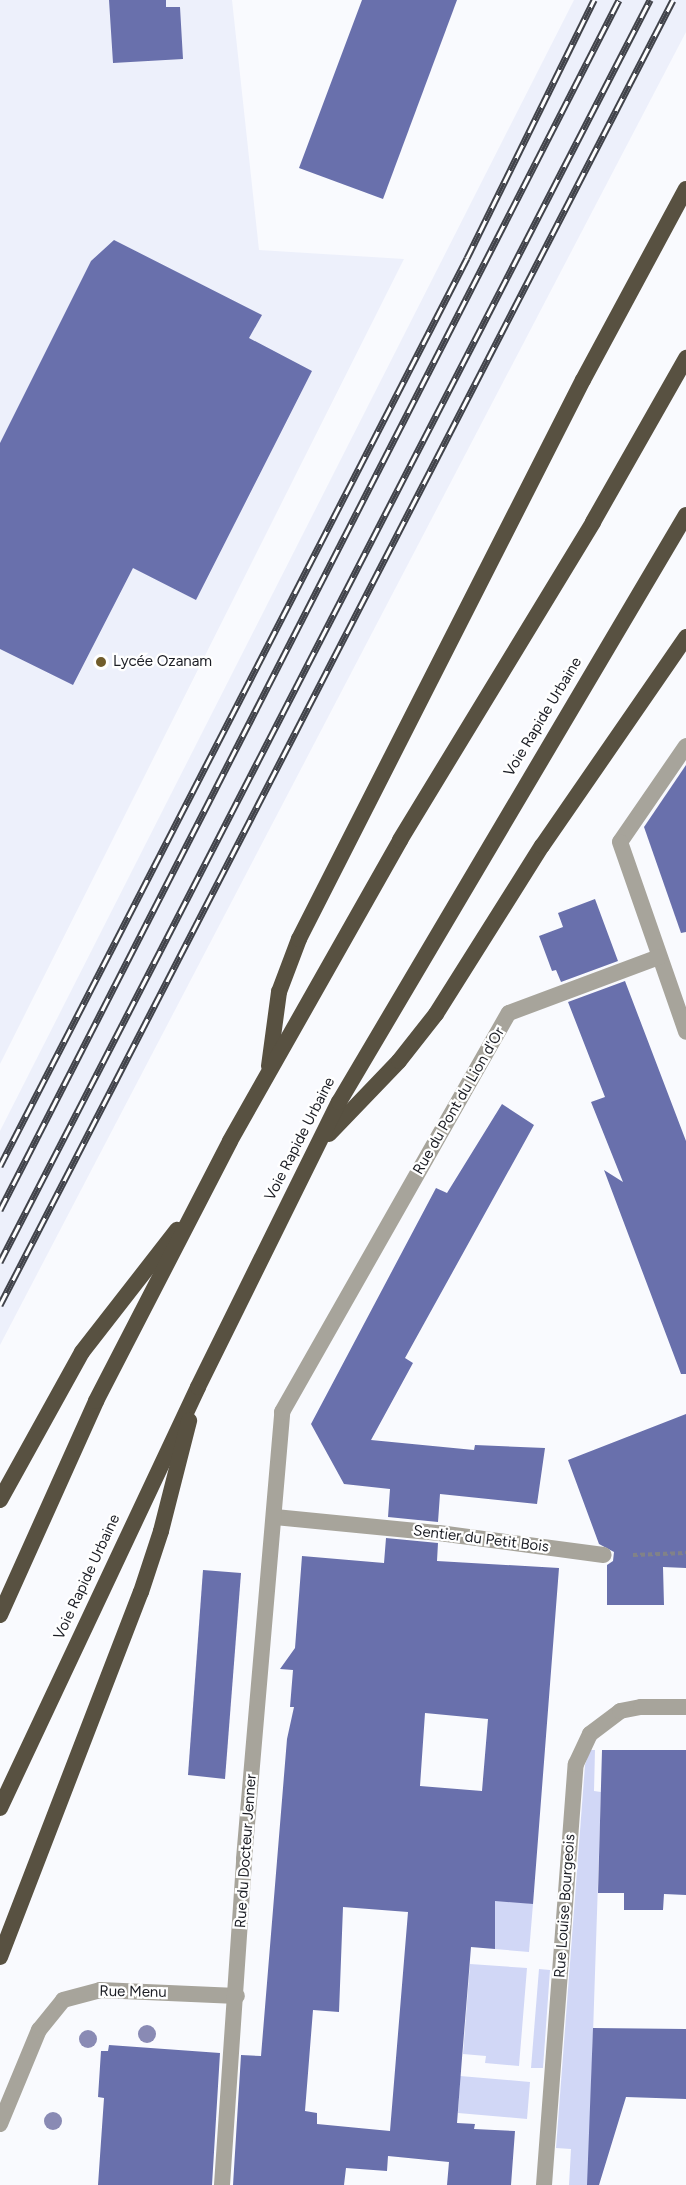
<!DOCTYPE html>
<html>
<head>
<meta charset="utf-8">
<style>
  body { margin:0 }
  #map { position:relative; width:686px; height:2185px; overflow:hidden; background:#f9fafe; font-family:Figtree,sans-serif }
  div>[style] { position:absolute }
  .built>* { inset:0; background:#edf0fb }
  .green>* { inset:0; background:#d1d7f6 }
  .building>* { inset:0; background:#6970ac }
  .path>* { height:4px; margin-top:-2px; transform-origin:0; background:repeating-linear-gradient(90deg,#818288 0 4.5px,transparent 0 7.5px) }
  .minor>* { height:16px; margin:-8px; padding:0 8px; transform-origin:8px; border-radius:8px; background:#a7a49b }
  .trunk>* { height:16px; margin:-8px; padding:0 8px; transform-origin:8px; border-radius:8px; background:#585141 }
  .rail>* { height:7px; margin-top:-3.5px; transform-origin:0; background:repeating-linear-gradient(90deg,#fff 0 14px,#41434a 0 28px); box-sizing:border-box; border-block:2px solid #41434a }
  .trees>* { width:18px; height:18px; margin:-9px; border-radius:50%; background:#898ab4 }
  .dots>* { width:16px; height:16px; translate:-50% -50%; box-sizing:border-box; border:3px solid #fff; border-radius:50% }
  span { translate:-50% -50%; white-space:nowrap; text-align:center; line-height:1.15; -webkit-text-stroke:4.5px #fff; paint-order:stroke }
  .poi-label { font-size:15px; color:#1b1d24 }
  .left { translate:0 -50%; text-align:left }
  .street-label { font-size:15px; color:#1b1d24 }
</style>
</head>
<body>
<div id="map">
  <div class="built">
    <div style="clip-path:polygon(0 0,232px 0,259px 250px,404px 259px,0 1064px)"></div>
    <div style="clip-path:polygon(574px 0,686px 0,686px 32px,0 1345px,0 1131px)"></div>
  </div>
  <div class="green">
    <div style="clip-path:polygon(590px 1750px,595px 1750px,594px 1791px,601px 1792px,588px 2185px,569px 2185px,571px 2149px,556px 2148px,585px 1765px)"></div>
    <div style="clip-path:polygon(475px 1895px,533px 1904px,529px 1952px,495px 1949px)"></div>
    <div style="clip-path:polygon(470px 1964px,527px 1968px,519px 2066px,485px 2063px,486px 2056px,463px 2054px)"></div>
    <div style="clip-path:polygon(539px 1969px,550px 1970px,543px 2068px,531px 2068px)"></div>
    <div style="clip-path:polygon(460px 2076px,530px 2082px,527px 2119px,458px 2113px)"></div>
  </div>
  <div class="building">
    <div style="clip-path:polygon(109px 0,166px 0,166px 7px,180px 7px,183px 59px,113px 63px)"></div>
    <div style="clip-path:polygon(362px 0,457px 0,383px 199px,299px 168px)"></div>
    <div style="clip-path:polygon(114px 240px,262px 315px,249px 338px,312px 371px,196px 600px,133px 568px,73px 685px,0 649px,0 443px,91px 261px)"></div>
    <div style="clip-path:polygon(686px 765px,686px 932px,681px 933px,644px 827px)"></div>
    <div style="clip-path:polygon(595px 899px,618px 961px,561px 982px,556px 970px,552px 971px,539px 936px,563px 927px,558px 913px)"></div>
    <div style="clip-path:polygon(625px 981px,686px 1141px,686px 1374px,681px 1374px,604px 1170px,623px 1182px,591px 1102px,605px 1097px,568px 1002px)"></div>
    <div style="clip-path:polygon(502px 1104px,534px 1125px,405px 1358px,413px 1363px,371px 1440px,474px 1450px,475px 1445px,545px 1448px,537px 1504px,440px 1494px,438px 1522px,388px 1517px,390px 1489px,344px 1484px,311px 1424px,436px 1188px,447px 1193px)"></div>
    <div style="clip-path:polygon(686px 1414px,686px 1568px,663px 1567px,664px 1605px,607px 1605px,607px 1565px,613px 1561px,614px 1552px,599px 1544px,568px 1460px)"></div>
    <div style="clip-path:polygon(evenodd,386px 1538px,438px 1543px,437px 1561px,559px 1568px,533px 1904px,495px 1901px,495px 1949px,471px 1947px,462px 2058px,457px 2123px,475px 2124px,474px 2129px,515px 2131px,511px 2185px,447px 2185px,449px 2162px,388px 2156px,387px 2171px,346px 2168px,344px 2185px,233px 2185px,241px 2055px,261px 2056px,287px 1739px,294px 1707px,290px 1707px,293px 1670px,280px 1669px,295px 1648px,302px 1556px,384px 1563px,386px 1538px,425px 1713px,488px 1719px,482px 1791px,420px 1786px,425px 1713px,386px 1538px,343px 1907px,408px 1912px,390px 2131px,317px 2124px,317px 2113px,305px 2111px,313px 2010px,339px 2012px,343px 1907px)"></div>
    <div style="clip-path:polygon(203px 1570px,241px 1573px,225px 1779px,188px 1775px)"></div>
    <div style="clip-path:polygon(602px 1750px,686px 1750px,686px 1895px,664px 1894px,663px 1910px,624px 1910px,624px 1893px,598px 1893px)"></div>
    <div style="clip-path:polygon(593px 2028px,686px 2029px,686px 2099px,626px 2097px,599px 2185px,587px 2185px)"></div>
    <div style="clip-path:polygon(109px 2045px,220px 2053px,212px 2185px,98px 2185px,104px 2098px,98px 2097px,101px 2051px,108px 2051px)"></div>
  </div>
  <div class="path">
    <div style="left:633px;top:1555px;width:53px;rotate:-2.2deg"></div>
  </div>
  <div class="minor">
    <div style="left:686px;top:746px;width:116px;rotate:124.5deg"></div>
    <div style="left:620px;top:842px;width:201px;rotate:70.8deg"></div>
    <div style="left:275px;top:1517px;width:165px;rotate:5.6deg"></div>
    <div style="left:439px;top:1533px;width:166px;rotate:7.6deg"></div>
    <div style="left:0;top:2124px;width:102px;rotate:-67.5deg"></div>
    <div style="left:39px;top:2030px;width:38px;rotate:-51deg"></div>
    <div style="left:63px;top:2000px;width:38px;rotate:-15deg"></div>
    <div style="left:100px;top:1990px;width:137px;rotate:2.5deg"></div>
    <div style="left:222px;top:2185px;width:327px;rotate:-86.1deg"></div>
    <div style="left:244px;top:1859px;width:449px;rotate:-85.1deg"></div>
    <div style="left:282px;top:1412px;width:459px;rotate:-60.4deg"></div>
    <div style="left:509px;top:1013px;width:160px;rotate:-20.5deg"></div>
    <div style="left:544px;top:2185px;width:422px;rotate:-85.7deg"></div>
    <div style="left:576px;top:1764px;width:33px;rotate:-65deg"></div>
    <div style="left:590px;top:1734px;width:38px;rotate:-37deg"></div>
    <div style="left:620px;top:1711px;width:21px;rotate:-11deg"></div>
    <div style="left:641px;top:1707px;width:45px"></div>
  </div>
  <div class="trunk">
    <div style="left:269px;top:1066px;width:75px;rotate:-82.3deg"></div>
    <div style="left:279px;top:992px;width:57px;rotate:-69.3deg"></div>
    <div style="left:299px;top:939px;width:627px;rotate:-63.07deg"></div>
    <div style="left:583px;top:380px;width:217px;rotate:-61.7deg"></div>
    <div style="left:329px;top:1134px;width:101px;rotate:-46.2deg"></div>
    <div style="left:399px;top:1061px;width:60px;rotate:-51.8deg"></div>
    <div style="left:436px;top:1014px;width:199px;rotate:-57.8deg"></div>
    <div style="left:542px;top:846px;width:254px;rotate:-55.4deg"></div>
    <div style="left:0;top:1500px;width:169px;rotate:-61deg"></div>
    <div style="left:82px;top:1352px;width:155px;rotate:-52.1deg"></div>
    <div style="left:0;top:1615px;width:235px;rotate:-65.8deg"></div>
    <div style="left:96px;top:1401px;width:292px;rotate:-62.7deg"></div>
    <div style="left:230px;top:1141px;width:346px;rotate:-60.5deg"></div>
    <div style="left:400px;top:840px;width:372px;rotate:-58.7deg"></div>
    <div style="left:593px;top:522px;width:189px;rotate:-60.4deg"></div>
    <div style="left:0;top:1808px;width:465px;rotate:-64.8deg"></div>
    <div style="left:198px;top:1387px;width:318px;rotate:-63.7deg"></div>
    <div style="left:339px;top:1102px;width:682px;rotate:-59.41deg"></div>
    <div style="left:0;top:1957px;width:391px;rotate:-68.9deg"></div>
    <div style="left:141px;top:1592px;width:64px;rotate:-71.8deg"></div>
    <div style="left:161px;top:1531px;width:114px;rotate:-75.7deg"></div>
  </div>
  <div class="rail">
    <div style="left:0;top:1166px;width:1021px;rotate:-62.78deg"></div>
    <div style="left:467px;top:258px;width:288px;rotate:-63.8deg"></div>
    <div style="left:0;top:1210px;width:1359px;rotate:-62.91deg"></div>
    <div style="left:0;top:1262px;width:1420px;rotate:-62.75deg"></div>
    <div style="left:0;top:1305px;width:1468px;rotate:-62.72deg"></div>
  </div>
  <div class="trees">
    <div style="left:147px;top:2034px"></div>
    <div style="left:88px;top:2039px"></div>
    <div style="left:53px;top:2121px"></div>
  </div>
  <div class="dots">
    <div style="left:101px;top:662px;background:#705c2b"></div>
  </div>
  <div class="poi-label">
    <span class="left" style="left:113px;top:662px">Lycée Ozanam</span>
  </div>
  <div class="street-label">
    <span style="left:543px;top:717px;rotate:-59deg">Voie Rapide Urbaine</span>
    <span style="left:459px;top:1101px;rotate:-60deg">Rue du Pont du Lion d'Or</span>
    <span style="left:300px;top:1139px;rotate:-63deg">Voie Rapide Urbaine</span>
    <span style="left:481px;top:1539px;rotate:7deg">Sentier du Petit Bois</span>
    <span style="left:87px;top:1577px;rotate:-65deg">Voie Rapide Urbaine</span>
    <span style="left:246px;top:1851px;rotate:-86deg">Rue du Docteur Jenner</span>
    <span style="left:565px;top:1906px;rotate:-86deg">Rue Louise Bourgeois</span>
    <span style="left:133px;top:1992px;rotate:1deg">Rue Menu</span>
  </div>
</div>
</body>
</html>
